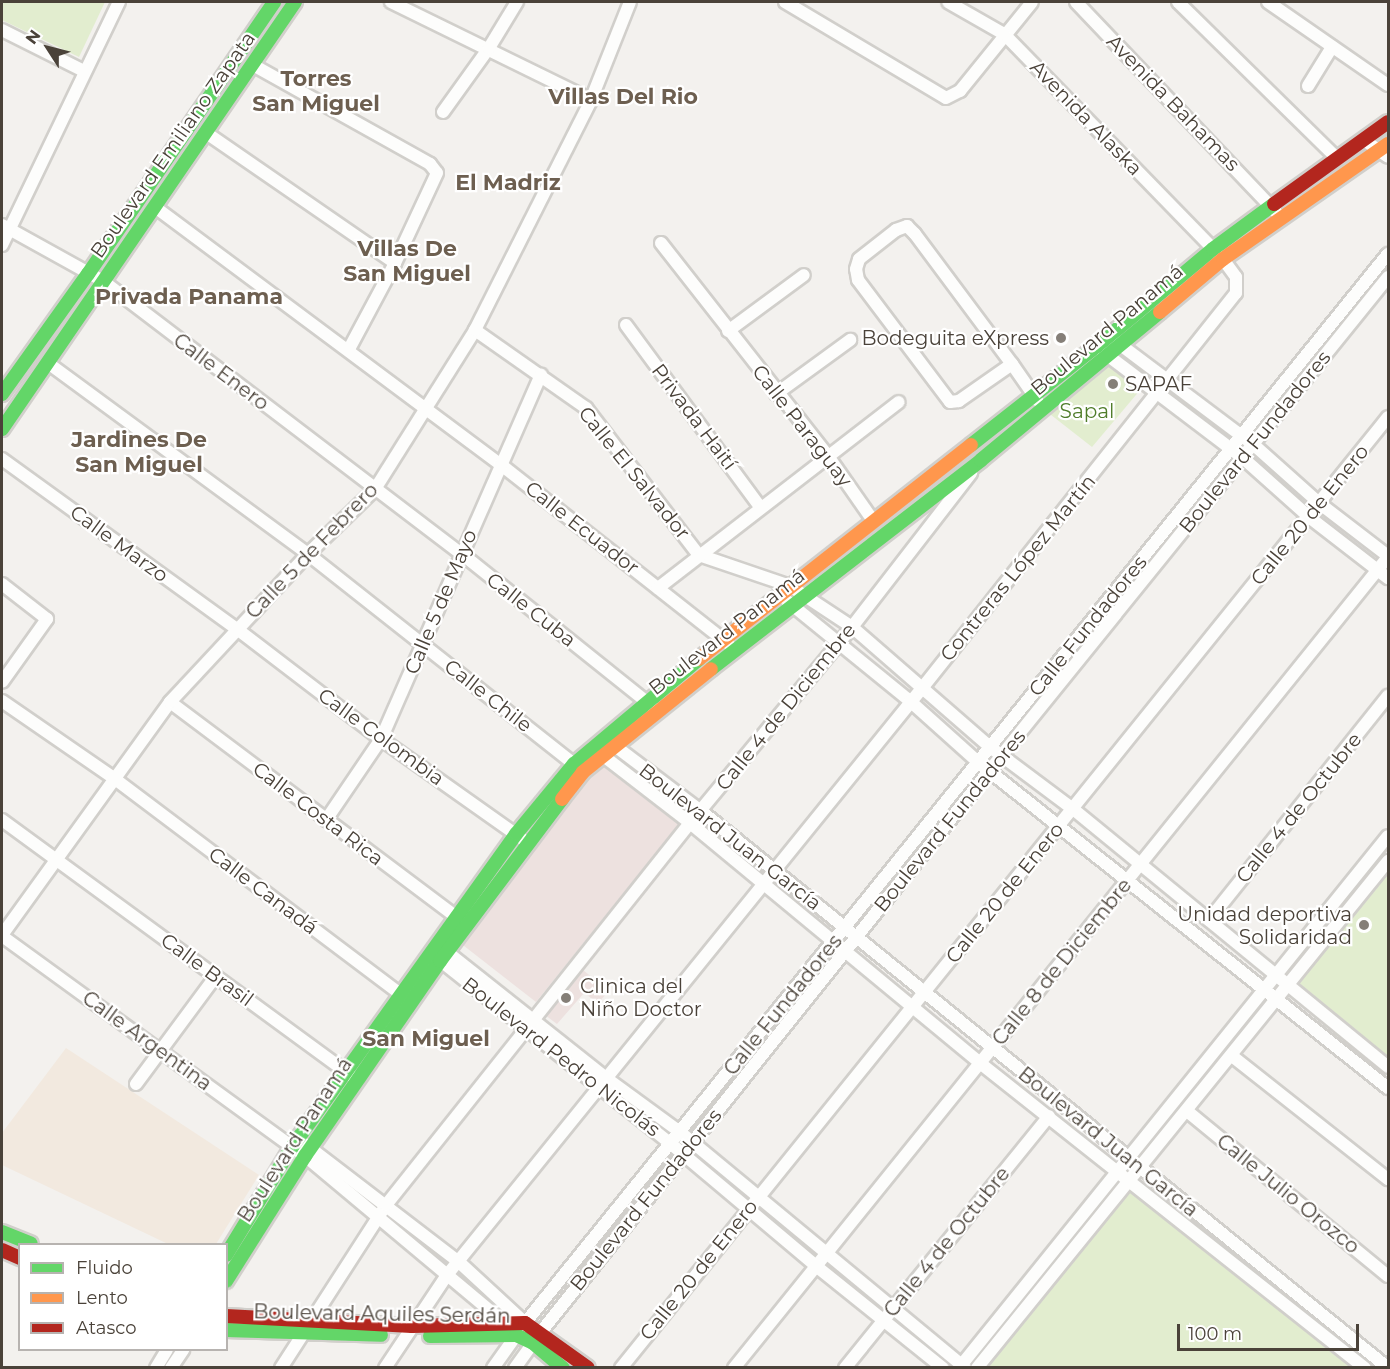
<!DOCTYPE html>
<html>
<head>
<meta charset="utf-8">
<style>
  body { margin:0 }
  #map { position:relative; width:1390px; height:1369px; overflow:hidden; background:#f3f1ee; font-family:Montserrat,sans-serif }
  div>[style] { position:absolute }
  .commercial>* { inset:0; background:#f2e9df }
  .medical>* { inset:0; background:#ede1df }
  .green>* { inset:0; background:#e2edcf }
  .roads { filter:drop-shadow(2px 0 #d1cfcb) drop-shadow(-2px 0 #d1cfcb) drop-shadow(0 2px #d1cfcb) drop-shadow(0 -2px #d1cfcb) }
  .street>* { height:12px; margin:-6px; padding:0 6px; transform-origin:6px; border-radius:6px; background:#fdfdfc }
  .fast>* { height:14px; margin:-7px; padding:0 7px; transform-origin:7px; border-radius:7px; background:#63d668 }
  .slow>* { height:14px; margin:-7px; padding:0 7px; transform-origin:7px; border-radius:7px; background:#ff974d }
  .jam>* { height:14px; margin:-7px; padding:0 7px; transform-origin:7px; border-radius:7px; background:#b3261e }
  .dots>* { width:16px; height:16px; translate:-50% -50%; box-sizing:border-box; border:3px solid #fff; border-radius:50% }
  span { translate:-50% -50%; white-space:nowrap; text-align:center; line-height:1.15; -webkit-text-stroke:4.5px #fff; paint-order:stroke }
  .street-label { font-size:20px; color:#4a4239 }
  .poi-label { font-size:20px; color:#4a4239 }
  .right { translate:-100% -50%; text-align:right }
  .left { translate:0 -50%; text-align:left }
  .park-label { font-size:20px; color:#507d2b }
  .quarter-label { font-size:22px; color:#6d5f50; font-weight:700 }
  .frame { position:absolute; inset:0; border:3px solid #4a4239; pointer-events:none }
  .legend { position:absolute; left:18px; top:1243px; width:210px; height:108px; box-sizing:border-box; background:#fff; border:2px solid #b7b3b0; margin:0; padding:8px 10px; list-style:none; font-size:18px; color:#4a4239 }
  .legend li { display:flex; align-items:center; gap:12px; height:30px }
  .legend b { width:30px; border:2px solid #b7b3b0 }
  .north { position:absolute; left:18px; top:18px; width:60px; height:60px; -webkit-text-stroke:4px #fff; paint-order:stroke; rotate:306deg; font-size:16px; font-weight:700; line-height:24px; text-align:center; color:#4a4239 }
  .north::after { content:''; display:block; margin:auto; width:21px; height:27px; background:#4a4239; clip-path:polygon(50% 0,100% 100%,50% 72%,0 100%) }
  .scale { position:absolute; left:1177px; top:1324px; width:182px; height:27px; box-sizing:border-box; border:3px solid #4a4239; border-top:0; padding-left:8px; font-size:18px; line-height:21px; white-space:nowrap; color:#4a4239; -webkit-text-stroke:4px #fff; paint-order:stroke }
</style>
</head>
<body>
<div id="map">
  <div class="commercial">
    <div style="clip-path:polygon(66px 1048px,259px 1175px,216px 1244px,168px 1244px,2px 1165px,2px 1133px)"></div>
  </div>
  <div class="medical">
    <div style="clip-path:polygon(602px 760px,681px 822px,536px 1002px,459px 942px)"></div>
    <div style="clip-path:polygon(578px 966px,609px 991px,598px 1003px,584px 993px,557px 1024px,541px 1012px)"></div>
  </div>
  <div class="green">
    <div style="clip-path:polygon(2px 2px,105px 2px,79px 57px,2px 20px)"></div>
    <div style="clip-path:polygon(1106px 363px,1141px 389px,1092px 447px,1046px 411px)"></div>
    <div style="clip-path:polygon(1388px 864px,1388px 1062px,1292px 985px)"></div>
    <div style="clip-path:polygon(1129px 1186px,1355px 1368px,985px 1368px)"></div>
  </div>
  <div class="roads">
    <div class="street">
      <div style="left:391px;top:2px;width:223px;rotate:26.1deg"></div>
      <div style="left:785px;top:2px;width:187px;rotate:30.8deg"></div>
      <div style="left:946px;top:98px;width:16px;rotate:-27deg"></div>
      <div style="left:960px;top:91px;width:114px;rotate:-51deg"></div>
      <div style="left:1076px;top:2px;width:290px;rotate:46.4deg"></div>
      <div style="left:1178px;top:2px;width:224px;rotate:44.5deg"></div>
      <div style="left:1268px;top:2px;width:146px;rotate:34.7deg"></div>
      <div style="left:2px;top:30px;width:92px;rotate:26.6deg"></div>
      <div style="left:253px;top:65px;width:203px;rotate:29.2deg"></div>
      <div style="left:430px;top:164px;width:11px;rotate:52deg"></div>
      <div style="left:437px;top:173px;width:99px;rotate:115deg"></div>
      <div style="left:395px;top:263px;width:98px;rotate:118.1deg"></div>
      <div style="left:1308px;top:86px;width:46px;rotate:-58.4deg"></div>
      <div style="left:443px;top:112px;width:79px;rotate:-54.3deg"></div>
      <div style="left:489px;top:48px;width:54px;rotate:-58.7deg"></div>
      <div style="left:205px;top:132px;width:231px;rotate:34.6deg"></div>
      <div style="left:1364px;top:140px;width:29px;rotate:35deg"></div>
      <div style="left:155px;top:207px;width:430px;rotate:36.7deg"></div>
      <div style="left:500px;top:464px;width:291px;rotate:38.2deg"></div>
      <div style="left:2px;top:225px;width:115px;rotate:29deg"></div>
      <div style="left:103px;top:281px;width:451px;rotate:37.3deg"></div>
      <div style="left:462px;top:554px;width:245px;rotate:38.7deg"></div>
      <div style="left:661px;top:243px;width:271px;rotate:51.9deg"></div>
      <div style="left:828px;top:456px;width:80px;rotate:55.1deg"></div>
      <div style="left:2px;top:245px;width:270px;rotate:-64.3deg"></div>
      <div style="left:626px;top:325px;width:227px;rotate:53.6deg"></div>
      <div style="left:475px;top:330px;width:136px;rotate:35.1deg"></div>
      <div style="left:586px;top:408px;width:185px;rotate:52.5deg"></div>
      <div style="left:699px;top:555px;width:96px;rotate:18.8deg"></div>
      <div style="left:790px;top:586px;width:74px;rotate:33.5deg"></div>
      <div style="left:852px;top:627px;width:183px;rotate:41deg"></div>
      <div style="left:990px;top:747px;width:104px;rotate:36.8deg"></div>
      <div style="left:1073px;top:809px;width:407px;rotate:39.3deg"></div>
      <div style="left:728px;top:331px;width:94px;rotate:-36.4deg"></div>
      <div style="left:1114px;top:340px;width:175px;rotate:36.9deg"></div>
      <div style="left:1254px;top:445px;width:87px;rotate:41.7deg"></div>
      <div style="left:1319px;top:503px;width:87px;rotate:37.5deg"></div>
      <div style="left:1102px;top:351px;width:177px;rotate:37.2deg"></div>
      <div style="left:1243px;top:458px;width:89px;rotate:41.8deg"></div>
      <div style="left:1309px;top:517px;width:100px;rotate:37.7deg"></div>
      <div style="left:48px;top:363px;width:323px;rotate:36.3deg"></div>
      <div style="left:308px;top:554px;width:345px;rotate:38.3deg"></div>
      <div style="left:1012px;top:364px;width:65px;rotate:145.1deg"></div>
      <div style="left:959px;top:401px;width:9px;rotate:174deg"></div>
      <div style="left:950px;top:402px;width:153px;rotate:-127deg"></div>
      <div style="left:858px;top:280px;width:11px;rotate:-100deg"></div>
      <div style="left:856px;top:269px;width:10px;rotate:-73deg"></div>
      <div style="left:859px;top:259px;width:47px;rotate:-38.1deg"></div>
      <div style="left:896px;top:230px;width:12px;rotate:-20deg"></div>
      <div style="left:907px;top:226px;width:11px;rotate:45deg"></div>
      <div style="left:915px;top:234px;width:162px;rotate:53.3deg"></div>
      <div style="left:1012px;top:364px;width:44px;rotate:55.2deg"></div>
      <div style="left:776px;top:394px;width:92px;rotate:-36.1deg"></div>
      <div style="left:2px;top:459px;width:290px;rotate:35.9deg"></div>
      <div style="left:237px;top:629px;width:181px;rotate:37.4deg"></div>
      <div style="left:381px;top:739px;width:173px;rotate:35.3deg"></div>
      <div style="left:2px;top:584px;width:57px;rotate:37.9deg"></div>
      <div style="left:47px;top:619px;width:77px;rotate:125.5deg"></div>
      <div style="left:658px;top:588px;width:304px;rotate:-37.7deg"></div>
      <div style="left:787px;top:601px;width:159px;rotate:39.1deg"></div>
      <div style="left:910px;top:701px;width:91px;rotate:41.9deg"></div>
      <div style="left:978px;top:762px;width:524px;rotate:38.49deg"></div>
      <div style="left:2px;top:701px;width:137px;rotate:34.6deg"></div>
      <div style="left:115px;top:779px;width:366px;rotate:37deg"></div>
      <div style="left:170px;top:702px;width:365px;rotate:36.9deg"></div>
      <div style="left:611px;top:743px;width:113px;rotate:37.1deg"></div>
      <div style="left:701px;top:811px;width:884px;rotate:39.03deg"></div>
      <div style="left:597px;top:751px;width:118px;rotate:37.7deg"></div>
      <div style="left:690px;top:823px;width:376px;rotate:39.6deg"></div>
      <div style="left:980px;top:1063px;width:491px;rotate:38.4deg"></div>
      <div style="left:2px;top:820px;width:434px;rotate:36.2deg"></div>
      <div style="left:326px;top:820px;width:98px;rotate:-55.8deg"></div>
      <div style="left:381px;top:739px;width:398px;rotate:-66.3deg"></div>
      <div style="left:1209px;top:920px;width:287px;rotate:-51.4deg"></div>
      <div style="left:2px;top:935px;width:287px;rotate:-54.2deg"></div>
      <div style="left:170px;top:702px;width:202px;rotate:-47deg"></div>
      <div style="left:308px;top:554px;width:93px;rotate:-44.1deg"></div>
      <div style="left:375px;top:489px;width:188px;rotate:-57.8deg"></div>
      <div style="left:475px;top:330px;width:258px;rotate:-63.2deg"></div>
      <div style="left:591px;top:100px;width:105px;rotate:-68.3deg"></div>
      <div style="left:2px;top:936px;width:374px;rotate:36deg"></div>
      <div style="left:305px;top:1156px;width:263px;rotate:39.9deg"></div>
      <div style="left:442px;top:948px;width:209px;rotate:38.4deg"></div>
      <div style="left:606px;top:1078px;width:92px;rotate:36.1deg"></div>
      <div style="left:680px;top:1132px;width:370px;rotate:39.6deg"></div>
      <div style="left:436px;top:957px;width:299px;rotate:38.5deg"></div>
      <div style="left:670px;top:1143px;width:191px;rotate:40.1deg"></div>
      <div style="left:816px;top:1266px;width:163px;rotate:38.8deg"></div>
      <div style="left:1232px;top:1056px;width:199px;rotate:38.3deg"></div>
      <div style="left:136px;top:1084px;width:134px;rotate:-53.5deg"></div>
      <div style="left:1187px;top:1111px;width:260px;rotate:39.4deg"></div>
      <div style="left:305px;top:1144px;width:194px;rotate:37.5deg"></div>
      <div style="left:459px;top:1262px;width:90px;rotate:42.7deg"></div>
      <div style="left:156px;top:1368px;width:21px;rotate:-59deg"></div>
      <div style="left:171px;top:1368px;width:22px;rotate:-56deg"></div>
      <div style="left:281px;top:1368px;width:194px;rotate:-57.2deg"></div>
      <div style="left:386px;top:1205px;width:488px;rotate:-51.5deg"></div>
      <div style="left:690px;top:823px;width:254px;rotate:-50.4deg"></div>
      <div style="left:852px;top:627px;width:195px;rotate:-52.3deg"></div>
      <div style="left:385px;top:1368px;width:112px;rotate:-56.3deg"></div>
      <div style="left:447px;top:1275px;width:757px;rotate:-51.01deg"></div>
      <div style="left:923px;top:687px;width:503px;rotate:-51.54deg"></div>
      <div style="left:1236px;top:293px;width:16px;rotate:-90deg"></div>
      <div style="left:1236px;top:277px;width:22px;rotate:-126deg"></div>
      <div style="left:1223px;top:259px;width:314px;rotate:-134.2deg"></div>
      <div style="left:1004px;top:34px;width:64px;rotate:-150.3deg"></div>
      <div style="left:493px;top:1368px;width:55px;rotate:-54.6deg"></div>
      <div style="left:525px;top:1323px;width:1374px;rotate:-51.09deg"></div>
      <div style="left:515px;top:1368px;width:44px;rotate:-54.2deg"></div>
      <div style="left:541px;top:1332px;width:718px;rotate:-51.39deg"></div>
      <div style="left:989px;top:771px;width:635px;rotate:-51.07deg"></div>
      <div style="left:621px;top:1368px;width:1222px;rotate:-51.11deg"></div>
      <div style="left:734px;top:1368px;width:1042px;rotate:-51.12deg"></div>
      <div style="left:845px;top:1368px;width:324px;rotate:-51deg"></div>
      <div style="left:959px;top:1368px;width:683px;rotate:-51.12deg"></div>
      <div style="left:977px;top:1368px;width:653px;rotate:-50.97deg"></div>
    </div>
    <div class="fast">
      <div style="left:2px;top:394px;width:148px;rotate:-54.4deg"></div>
      <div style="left:88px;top:274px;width:330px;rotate:-55.6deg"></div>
      <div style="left:2px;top:429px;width:518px;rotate:-55.54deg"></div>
      <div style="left:971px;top:445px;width:160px;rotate:-38.2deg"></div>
      <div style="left:1097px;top:346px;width:151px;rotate:-39.9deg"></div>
      <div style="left:1213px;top:249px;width:76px;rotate:-36.4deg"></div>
      <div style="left:711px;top:669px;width:341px;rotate:-37.7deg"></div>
      <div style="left:981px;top:460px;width:232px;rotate:-39.6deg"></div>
      <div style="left:2px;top:1232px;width:31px;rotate:22deg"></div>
      <div style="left:226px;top:1255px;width:127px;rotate:-58.6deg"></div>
      <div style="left:292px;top:1147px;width:385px;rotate:-54.4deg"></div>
      <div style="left:516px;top:834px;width:91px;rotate:-50.4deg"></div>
      <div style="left:574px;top:764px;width:163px;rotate:-40deg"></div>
      <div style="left:226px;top:1281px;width:148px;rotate:-57.7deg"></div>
      <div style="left:305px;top:1156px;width:237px;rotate:-55.3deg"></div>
      <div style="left:440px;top:961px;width:203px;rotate:-53deg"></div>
      <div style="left:226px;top:1330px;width:155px;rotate:1.8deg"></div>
      <div style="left:430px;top:1336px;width:86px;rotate:-0.7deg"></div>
      <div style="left:516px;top:1335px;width:19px;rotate:25deg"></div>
      <div style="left:533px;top:1343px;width:39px;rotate:40deg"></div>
    </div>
    <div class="slow">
      <div style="left:1160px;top:312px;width:82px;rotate:-40.1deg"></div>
      <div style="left:1223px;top:259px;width:201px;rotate:-34.9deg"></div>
      <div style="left:699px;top:659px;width:346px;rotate:-38.2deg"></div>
      <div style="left:562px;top:799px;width:34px;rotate:-52deg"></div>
      <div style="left:583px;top:772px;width:164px;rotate:-38.8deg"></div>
    </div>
    <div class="jam">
      <div style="left:1274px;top:204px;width:140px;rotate:-35.7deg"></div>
      <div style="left:2px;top:1250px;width:20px;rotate:24deg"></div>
      <div style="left:226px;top:1316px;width:186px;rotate:3.1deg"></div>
      <div style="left:412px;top:1326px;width:113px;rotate:-1.5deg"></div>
      <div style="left:525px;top:1323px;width:77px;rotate:35.5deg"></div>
    </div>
  </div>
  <div class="dots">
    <div style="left:1061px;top:338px;background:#857f78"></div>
    <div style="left:1113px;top:384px;background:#857f78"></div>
    <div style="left:1364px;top:925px;background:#857f78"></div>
    <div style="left:566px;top:998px;background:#857f78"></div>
  </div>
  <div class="street-label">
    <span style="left:1173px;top:103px;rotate:46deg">Avenida Bahamas</span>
    <span style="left:1086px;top:118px;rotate:46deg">Avenida Alaska</span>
    <span style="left:173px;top:145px;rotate:-55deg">Boulevard Emiliano Zapata</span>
    <span style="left:1107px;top:330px;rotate:-40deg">Boulevard Panamá</span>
    <span style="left:221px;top:372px;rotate:37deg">Calle Enero</span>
    <span style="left:694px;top:417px;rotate:53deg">Privada Haití</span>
    <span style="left:802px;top:426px;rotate:52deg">Calle Paraguay</span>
    <span style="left:1255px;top:442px;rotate:-51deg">Boulevard Fundadores</span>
    <span style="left:634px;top:473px;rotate:51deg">Calle El Salvador</span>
    <span style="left:1310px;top:515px;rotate:-51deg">Calle 20 de Enero</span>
    <span style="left:582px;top:528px;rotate:38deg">Calle Ecuador</span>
    <span style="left:119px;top:544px;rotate:36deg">Calle Marzo</span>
    <span style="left:312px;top:551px;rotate:-46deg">Calle 5 de Febrero</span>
    <span style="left:1018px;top:568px;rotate:-51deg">Contreras López Martín</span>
    <span style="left:441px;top:602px;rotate:-67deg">Calle 5 de Mayo</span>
    <span style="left:531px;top:610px;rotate:38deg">Calle Cuba</span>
    <span style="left:1088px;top:626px;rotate:-51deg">Calle Fundadores</span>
    <span style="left:727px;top:632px;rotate:-38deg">Boulevard Panamá</span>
    <span style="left:488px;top:696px;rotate:38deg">Calle Chile</span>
    <span style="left:786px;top:707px;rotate:-51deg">Calle 4 de Diciembre</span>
    <span style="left:381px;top:737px;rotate:36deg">Calle Colombia</span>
    <span style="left:1299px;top:808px;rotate:-51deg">Calle 4 de Octubre</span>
    <span style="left:318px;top:814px;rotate:37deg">Calle Costa Rica</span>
    <span style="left:950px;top:821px;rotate:-51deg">Boulevard Fundadores</span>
    <span style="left:730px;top:837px;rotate:38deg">Boulevard Juan García</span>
    <span style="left:263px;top:891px;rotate:37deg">Calle Canadá</span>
    <span style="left:1005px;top:893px;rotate:-51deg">Calle 20 de Enero</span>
    <span style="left:1062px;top:962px;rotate:-51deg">Calle 8 de Diciembre</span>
    <span style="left:207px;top:970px;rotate:36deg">Calle Brasil</span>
    <span style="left:783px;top:1005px;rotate:-51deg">Calle Fundadores</span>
    <span style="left:147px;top:1041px;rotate:36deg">Calle Argentina</span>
    <span style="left:561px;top:1057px;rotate:38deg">Boulevard Pedro Nicolás</span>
    <span style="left:295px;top:1140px;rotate:-57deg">Boulevard Panamá</span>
    <span style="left:1108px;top:1142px;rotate:39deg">Boulevard Juan García</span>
    <span style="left:1288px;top:1194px;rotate:39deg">Calle Julio Orozco</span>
    <span style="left:646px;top:1200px;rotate:-51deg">Boulevard Fundadores</span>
    <span style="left:947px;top:1242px;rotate:-51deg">Calle 4 de Octubre</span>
    <span style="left:699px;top:1270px;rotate:-51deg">Calle 20 de Enero</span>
    <span style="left:382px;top:1314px;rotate:1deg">Boulevard Aquiles Serdán</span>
  </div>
  <div class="poi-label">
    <span class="right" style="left:1049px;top:338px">Bodeguita eXpress</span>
    <span class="left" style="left:1125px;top:384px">SAPAF</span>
    <span class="right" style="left:1352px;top:926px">Unidad deportiva<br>Solidaridad</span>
    <span class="left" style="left:580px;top:998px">Clinica del<br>Niño Doctor</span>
  </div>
  <div class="park-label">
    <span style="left:1087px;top:411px">Sapal</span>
  </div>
  <div class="quarter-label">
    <span style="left:316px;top:91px">Torres<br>San Miguel</span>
    <span style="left:623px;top:97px">Villas Del Rio</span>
    <span style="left:508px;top:183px">El Madriz</span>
    <span style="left:407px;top:261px">Villas De<br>San Miguel</span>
    <span style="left:189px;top:297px">Privada Panama</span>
    <span style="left:139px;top:452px">Jardines De<br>San Miguel</span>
    <span style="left:426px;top:1039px">San Miguel</span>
  </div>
  <div class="frame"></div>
  <ul class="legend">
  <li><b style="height:8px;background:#63d668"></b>Fluido</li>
  <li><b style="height:8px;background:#ff974d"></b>Lento</li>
  <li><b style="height:8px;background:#b3261e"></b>Atasco</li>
  </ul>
  <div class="north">N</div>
  <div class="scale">100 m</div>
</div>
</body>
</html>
